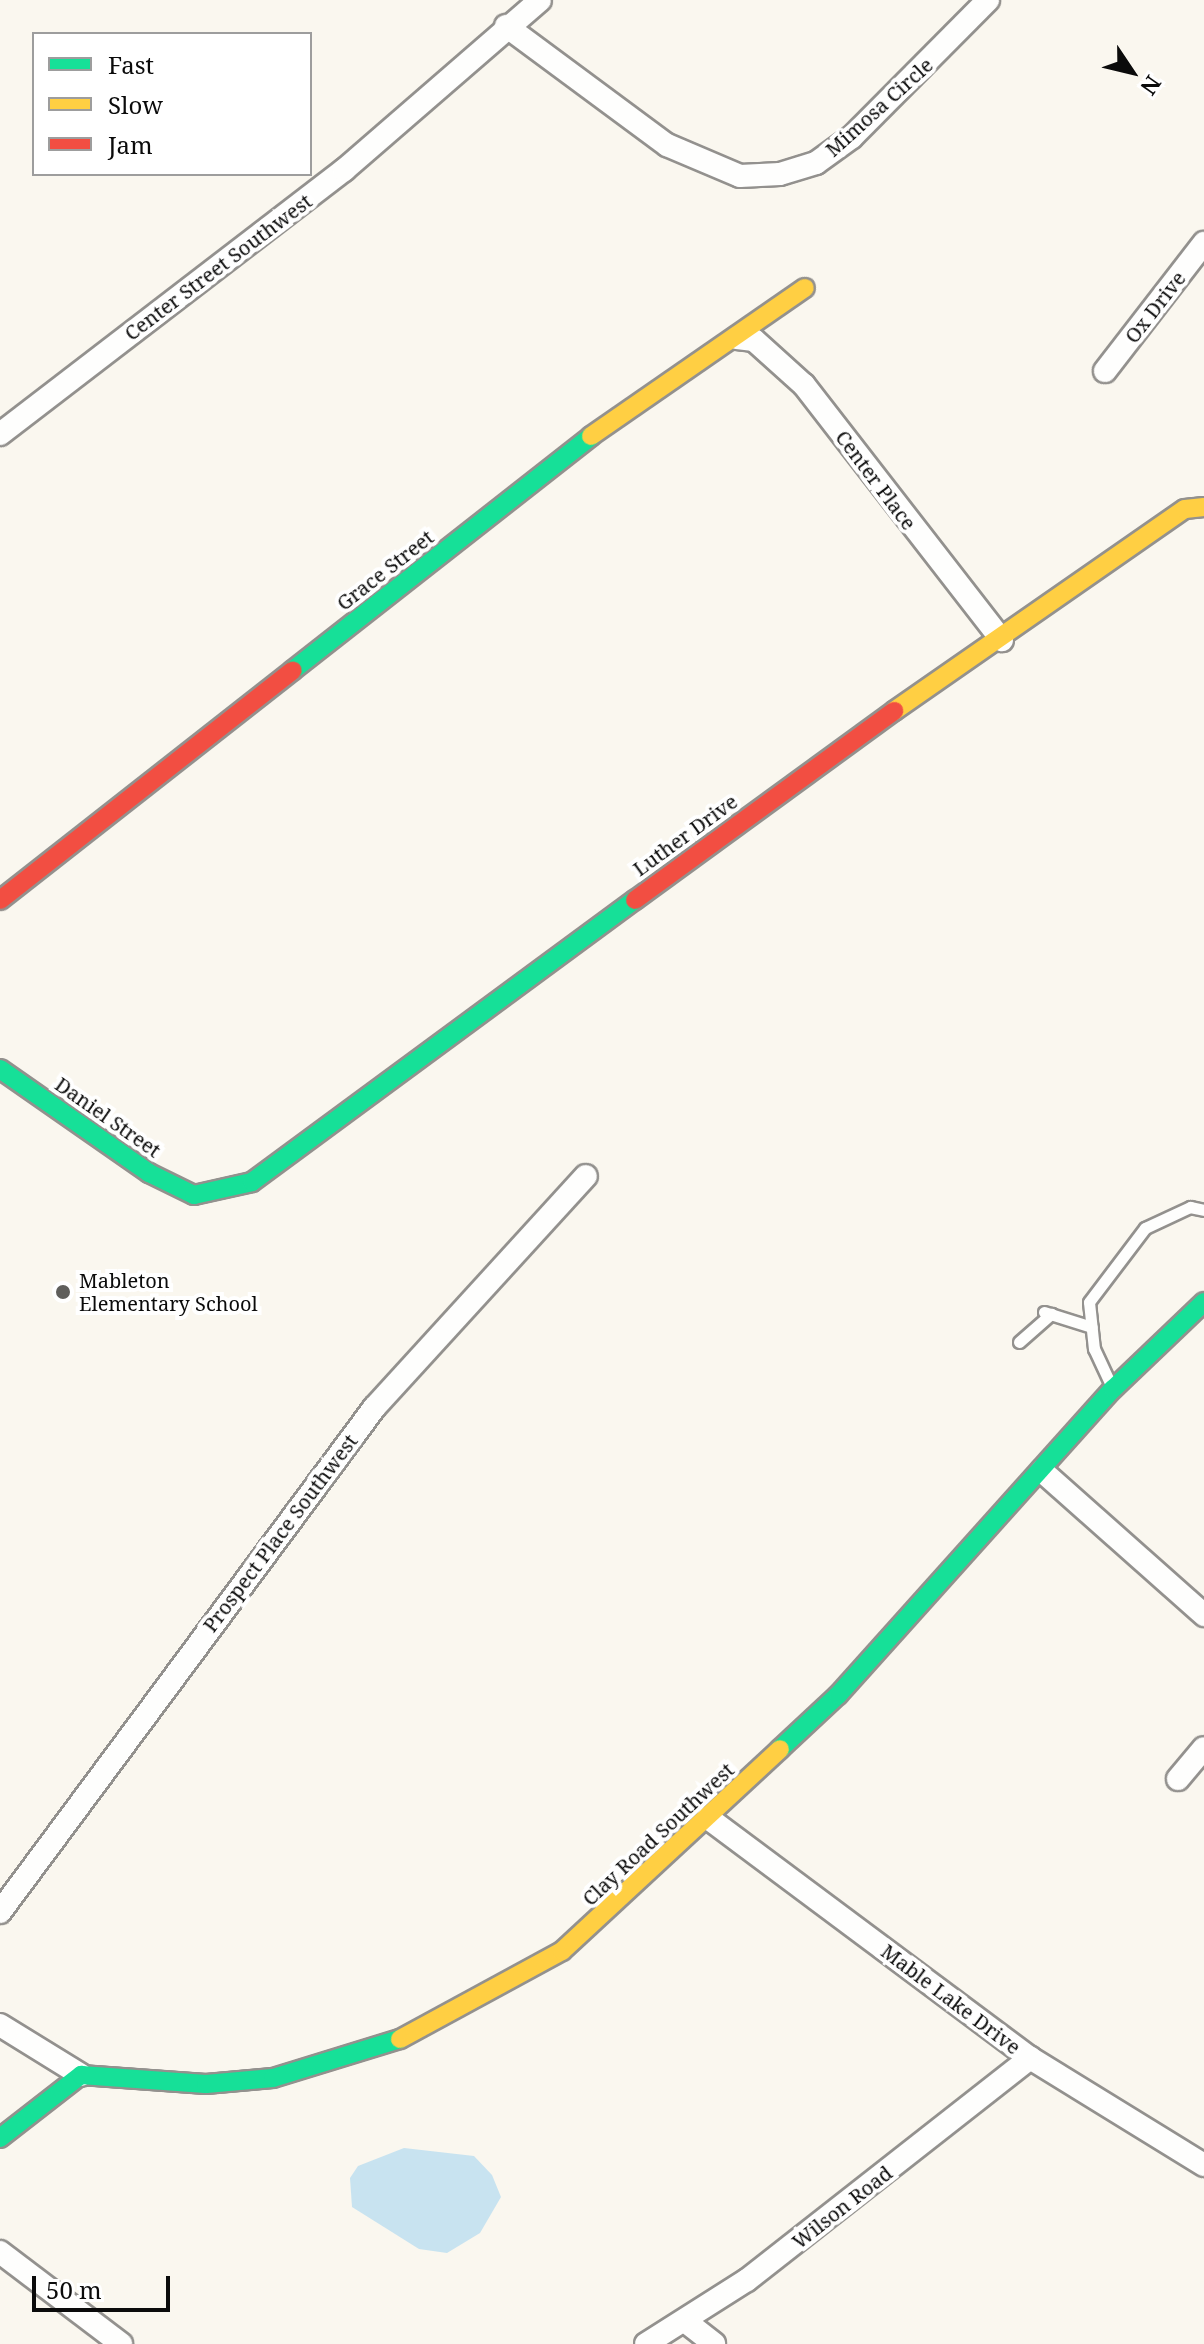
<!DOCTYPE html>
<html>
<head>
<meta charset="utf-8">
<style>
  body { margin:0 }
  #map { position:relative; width:1204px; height:2344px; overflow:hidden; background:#faf7ef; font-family:"Noto Serif",serif }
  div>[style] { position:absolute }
  .water>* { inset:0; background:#c8e3f0 }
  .roads { filter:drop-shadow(2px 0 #93918e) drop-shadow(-2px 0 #93918e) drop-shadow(0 2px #93918e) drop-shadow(0 -2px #93918e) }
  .lane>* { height:11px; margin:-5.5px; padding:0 5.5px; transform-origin:5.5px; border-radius:5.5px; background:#fefefd }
  .street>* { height:22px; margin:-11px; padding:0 11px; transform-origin:11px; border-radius:11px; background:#fefefd }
  .fast>* { height:18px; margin:-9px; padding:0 9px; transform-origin:9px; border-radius:9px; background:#16e098 }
  .slow>* { height:18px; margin:-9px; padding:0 9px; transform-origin:9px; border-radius:9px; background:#ffcf43 }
  .jam>* { height:18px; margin:-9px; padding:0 9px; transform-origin:9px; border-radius:9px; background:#f24e42 }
  .dots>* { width:22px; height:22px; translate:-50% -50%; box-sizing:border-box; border:4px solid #fff; border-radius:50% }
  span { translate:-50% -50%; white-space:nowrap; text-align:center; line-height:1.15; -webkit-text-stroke:8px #fff; paint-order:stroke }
  .street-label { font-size:20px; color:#0b0b0b }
  .poi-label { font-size:20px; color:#0b0b0b }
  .left { translate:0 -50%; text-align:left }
  .legend { position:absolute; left:32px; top:32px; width:280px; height:144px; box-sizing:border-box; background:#fff; border:2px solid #9d9d9d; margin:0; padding:10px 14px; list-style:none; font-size:24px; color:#0b0b0b }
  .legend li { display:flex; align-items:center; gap:16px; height:40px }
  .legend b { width:40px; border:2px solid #9d9d9d }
  .north { position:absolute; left:1092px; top:32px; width:80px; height:80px; -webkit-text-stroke:6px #fff; paint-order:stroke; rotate:125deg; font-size:22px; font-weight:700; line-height:32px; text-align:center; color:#0b0b0b }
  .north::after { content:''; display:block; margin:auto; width:28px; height:36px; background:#0b0b0b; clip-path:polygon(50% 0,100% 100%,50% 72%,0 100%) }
  .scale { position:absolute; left:32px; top:2276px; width:138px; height:36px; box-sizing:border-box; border:4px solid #0b0b0b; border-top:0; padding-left:10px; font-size:24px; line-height:28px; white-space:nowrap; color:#0b0b0b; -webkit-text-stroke:6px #fff; paint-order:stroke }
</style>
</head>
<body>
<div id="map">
  <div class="water">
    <div style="clip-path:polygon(404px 2148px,474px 2156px,492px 2175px,501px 2197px,480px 2233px,447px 2253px,419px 2249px,352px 2207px,350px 2178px,358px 2166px)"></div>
  </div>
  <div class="roads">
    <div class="lane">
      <div style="left:1044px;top:1312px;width:50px;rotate:17.4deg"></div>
      <div style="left:1019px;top:1342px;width:43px;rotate:-41.2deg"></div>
      <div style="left:1111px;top:1385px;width:40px;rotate:-115deg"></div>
      <div style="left:1094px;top:1349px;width:47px;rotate:-96.1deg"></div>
      <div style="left:1089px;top:1302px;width:93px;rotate:-52.9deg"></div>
      <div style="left:1145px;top:1228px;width:50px;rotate:-25deg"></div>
      <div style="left:1190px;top:1207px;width:14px;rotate:12deg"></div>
    </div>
    <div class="street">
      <div style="left:506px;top:26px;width:200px;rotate:36.5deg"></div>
      <div style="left:667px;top:145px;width:79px;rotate:23deg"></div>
      <div style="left:740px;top:176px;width:40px;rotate:-2.9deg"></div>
      <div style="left:780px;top:174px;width:38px;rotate:-17deg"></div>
      <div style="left:816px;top:163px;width:44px;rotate:-35.8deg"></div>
      <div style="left:852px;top:137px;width:193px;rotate:-45.2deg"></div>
      <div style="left:737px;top:338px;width:17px;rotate:7deg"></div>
      <div style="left:754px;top:340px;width:67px;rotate:42deg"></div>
      <div style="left:804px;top:385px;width:323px;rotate:52.2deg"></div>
      <div style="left:1105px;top:371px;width:162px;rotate:-52.3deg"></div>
      <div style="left:0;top:434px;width:434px;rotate:-37.5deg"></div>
      <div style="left:344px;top:170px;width:259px;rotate:-40.9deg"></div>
      <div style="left:1042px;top:1471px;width:217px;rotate:41.6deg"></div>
      <div style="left:1178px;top:1779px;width:40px;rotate:-50deg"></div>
      <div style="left:708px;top:1818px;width:402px;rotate:36.7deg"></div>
      <div style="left:1030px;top:2058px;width:204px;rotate:31.6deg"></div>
      <div style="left:0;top:1912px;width:628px;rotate:-53.42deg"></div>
      <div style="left:374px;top:1408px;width:314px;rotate:-47.6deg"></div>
      <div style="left:0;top:2025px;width:95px;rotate:31.7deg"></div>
      <div style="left:0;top:2252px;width:152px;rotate:37.2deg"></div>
      <div style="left:685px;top:2321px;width:37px;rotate:38deg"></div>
      <div style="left:646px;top:2344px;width:120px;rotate:-32.4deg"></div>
      <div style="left:747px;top:2280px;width:360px;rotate:-38.1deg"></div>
    </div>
    <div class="fast">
      <div style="left:293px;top:670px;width:379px;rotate:-38.1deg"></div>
      <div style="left:0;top:1069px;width:182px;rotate:34.9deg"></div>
      <div style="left:149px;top:1173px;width:50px;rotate:26.1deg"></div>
      <div style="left:194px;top:1195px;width:59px;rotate:-12.6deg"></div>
      <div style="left:252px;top:1182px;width:476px;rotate:-36.4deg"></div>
      <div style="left:780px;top:1749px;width:79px;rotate:-43deg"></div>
      <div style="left:838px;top:1695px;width:411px;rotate:-48.1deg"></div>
      <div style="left:1113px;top:1389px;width:126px;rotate:-43.7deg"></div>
      <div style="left:0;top:2138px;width:103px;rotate:-37.9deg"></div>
      <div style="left:81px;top:2075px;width:125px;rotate:4.1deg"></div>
      <div style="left:206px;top:2084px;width:67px;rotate:-5.1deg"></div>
      <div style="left:273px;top:2078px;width:133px;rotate:-17.1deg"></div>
    </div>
    <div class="slow">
      <div style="left:591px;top:436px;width:260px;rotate:-34.7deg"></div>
      <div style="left:894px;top:711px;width:354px;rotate:-34.8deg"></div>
      <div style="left:1185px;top:509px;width:19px;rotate:-6deg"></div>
      <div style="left:400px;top:2039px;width:184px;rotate:-28.5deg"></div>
      <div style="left:562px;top:1951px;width:297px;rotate:-42.8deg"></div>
    </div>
    <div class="jam">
      <div style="left:0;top:900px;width:372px;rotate:-38.1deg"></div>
      <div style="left:635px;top:900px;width:321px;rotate:-36.1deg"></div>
    </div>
  </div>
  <div class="dots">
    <div style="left:63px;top:1292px;background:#5f5e5b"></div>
  </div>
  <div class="street-label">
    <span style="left:879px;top:107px;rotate:-42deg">Mimosa Circle</span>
    <span style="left:218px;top:267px;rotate:-37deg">Center Street Southwest</span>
    <span style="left:1155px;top:307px;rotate:-52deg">Ox Drive</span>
    <span style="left:876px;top:480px;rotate:53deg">Center Place</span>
    <span style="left:385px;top:570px;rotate:-38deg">Grace Street</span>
    <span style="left:685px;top:835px;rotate:-36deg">Luther Drive</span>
    <span style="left:108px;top:1117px;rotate:35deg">Daniel Street</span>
    <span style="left:280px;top:1533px;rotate:-53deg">Prospect Place Southwest</span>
    <span style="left:658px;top:1834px;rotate:-43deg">Clay Road Southwest</span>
    <span style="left:951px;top:1999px;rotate:37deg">Mable Lake Drive</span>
    <span style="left:842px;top:2207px;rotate:-38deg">Wilson Road</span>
  </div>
  <div class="poi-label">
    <span class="left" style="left:79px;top:1292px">Mableton<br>Elementary School</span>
  </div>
  <ul class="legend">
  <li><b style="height:10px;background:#16e098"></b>Fast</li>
  <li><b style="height:10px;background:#ffcf43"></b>Slow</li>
  <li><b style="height:10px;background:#f24e42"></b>Jam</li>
  </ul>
  <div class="north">N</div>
  <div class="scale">50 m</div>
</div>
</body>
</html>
